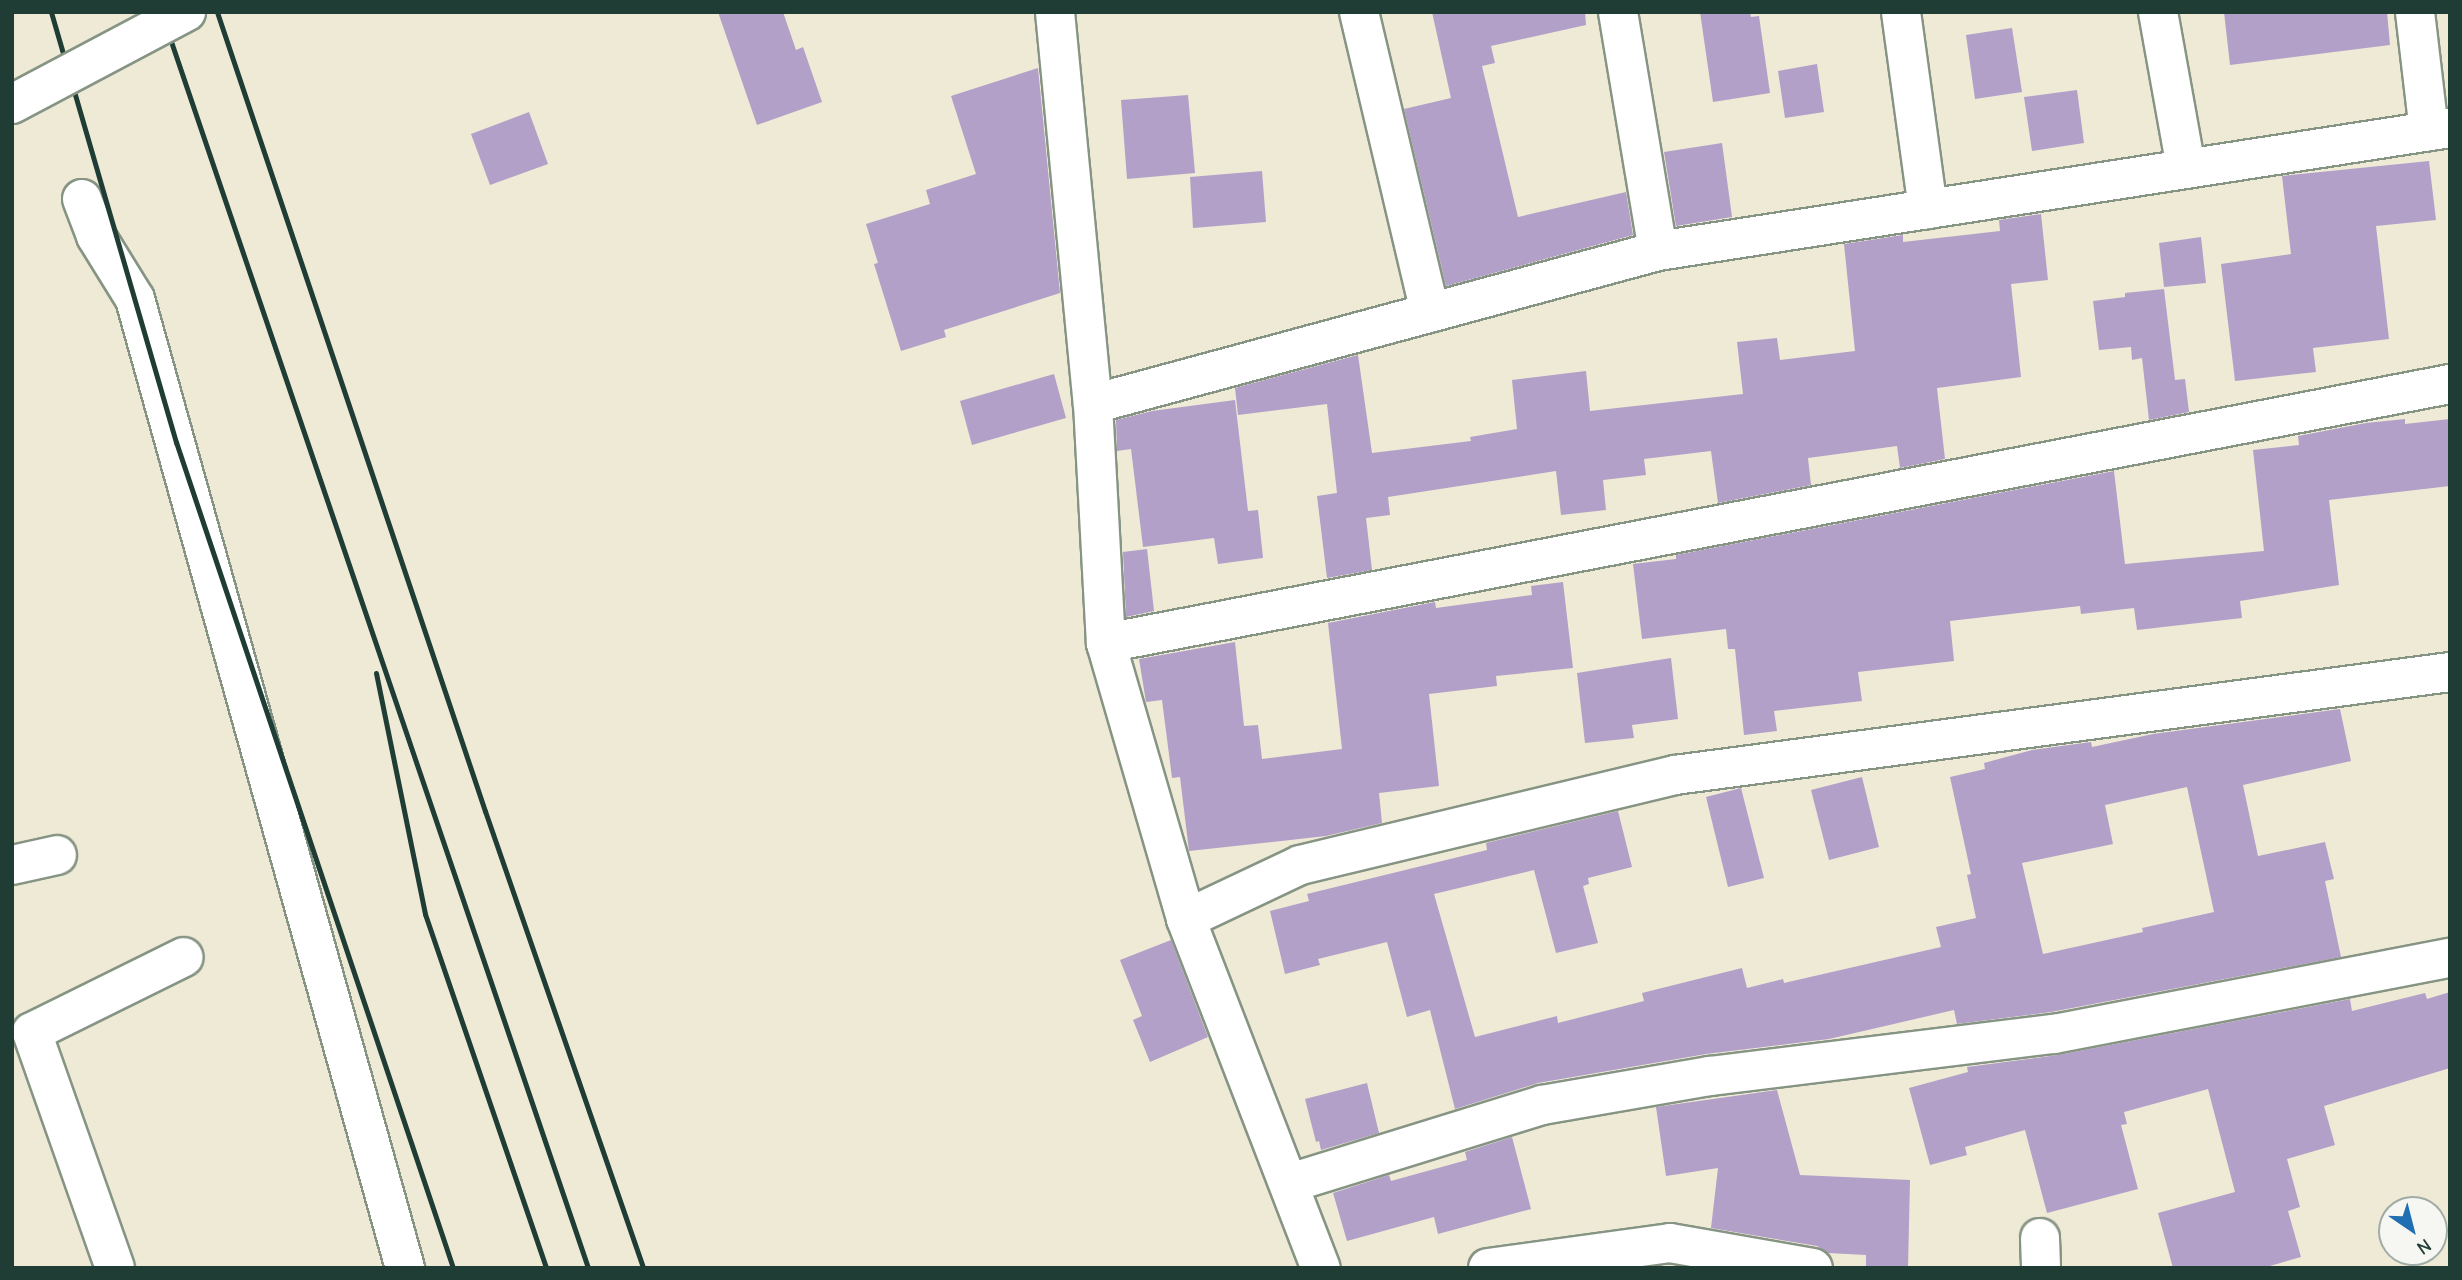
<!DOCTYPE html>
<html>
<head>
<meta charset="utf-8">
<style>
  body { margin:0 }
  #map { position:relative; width:2462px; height:1280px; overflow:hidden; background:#eeead5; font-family:"Comic Neue",sans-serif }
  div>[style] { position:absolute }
  .building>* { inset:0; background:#b2a0c9 }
  .roads { filter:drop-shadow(2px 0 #869484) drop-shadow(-2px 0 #869484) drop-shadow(0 2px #869484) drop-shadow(0 -2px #869484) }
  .minor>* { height:38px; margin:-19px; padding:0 19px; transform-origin:19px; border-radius:19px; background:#fff }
  .rail>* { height:5px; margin:-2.5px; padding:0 2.5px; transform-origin:2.5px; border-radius:2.5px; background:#1f3d34 }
  .bridges { filter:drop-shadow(2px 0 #869484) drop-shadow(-2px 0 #869484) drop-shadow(0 2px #869484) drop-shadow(0 -2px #869484) }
  .minor-bridge>* { height:38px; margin:-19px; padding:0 19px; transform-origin:19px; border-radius:19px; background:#fff }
  span { translate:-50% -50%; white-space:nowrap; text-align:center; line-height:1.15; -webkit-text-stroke:7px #f6f6f2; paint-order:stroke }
  .frame { position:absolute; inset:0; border:14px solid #1f3d34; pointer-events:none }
  .north { position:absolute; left:2378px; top:1196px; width:70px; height:70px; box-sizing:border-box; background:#f6f6f2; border:2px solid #a0aca6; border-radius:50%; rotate:145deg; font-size:19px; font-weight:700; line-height:28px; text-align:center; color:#1f3d34 }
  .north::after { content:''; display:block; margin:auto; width:24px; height:32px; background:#1f6fb2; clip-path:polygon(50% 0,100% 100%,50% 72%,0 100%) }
</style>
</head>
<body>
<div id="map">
  <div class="building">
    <div style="clip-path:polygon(718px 12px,783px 12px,796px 50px,803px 47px,822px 102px,757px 125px)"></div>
    <div style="clip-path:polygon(1432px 12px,1585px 12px,1586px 25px,1491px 46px,1495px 63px,1482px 66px,1518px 217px,1626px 192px,1633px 235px,1446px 286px,1404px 109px,1451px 98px)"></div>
    <div style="clip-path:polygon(1700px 12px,1750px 12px,1751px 17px,1759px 16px,1770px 93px,1713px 102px)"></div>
    <div style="clip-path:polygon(2224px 12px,2387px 12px,2390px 45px,2230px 65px)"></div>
    <div style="clip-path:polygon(2012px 28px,2022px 92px,1975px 99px,1966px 35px)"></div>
    <div style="clip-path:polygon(1817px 64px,1824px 112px,1785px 118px,1778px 71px)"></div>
    <div style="clip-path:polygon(1038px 68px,1060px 293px,944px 330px,946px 337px,901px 351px,874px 264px,878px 263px,866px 224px,930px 204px,926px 190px,976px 174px,951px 96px)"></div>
    <div style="clip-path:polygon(2077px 90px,2084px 143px,2032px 151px,2024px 97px)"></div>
    <div style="clip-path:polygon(1188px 95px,1195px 173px,1127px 179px,1121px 100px)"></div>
    <div style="clip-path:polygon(529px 112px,548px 164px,490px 185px,471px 134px)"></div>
    <div style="clip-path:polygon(1722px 143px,1732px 217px,1676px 226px,1664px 152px)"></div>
    <div style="clip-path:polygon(2429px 161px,2436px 220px,2376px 226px,2389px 339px,2313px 348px,2316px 372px,2235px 381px,2221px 264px,2291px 254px,2282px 176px)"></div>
    <div style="clip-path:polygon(1262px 171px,1266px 222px,1193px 228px,1190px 177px)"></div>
    <div style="clip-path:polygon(2041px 214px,2048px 280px,2011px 284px,2021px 377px,1937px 388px,1945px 459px,1900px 468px,1897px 446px,1808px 458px,1811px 485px,1718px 503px,1711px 451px,1644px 459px,1646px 475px,1603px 480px,1606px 510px,1561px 515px,1556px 471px,1388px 497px,1390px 515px,1366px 518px,1372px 570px,1327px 578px,1317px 496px,1337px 493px,1327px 404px,1238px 415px,1235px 388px,1358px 355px,1372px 453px,1471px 441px,1470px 437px,1517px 429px,1512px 380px,1586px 371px,1590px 411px,1743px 394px,1737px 342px,1777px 338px,1780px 360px,1855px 351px,1844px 244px,1903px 235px,1903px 242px,2000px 231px,1999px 220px)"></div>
    <div style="clip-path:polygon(2201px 237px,2206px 283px,2164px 287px,2159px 243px)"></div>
    <div style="clip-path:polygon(2164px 289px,2175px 380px,2185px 379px,2189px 412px,2149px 420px,2142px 358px,2132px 360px,2131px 347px,2099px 350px,2093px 301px,2125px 297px,2125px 293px)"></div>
    <div style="clip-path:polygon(1054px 374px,1066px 418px,972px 445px,960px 401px)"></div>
    <div style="clip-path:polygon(1235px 400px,1248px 511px,1258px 510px,1263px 558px,1218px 564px,1214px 538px,1143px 547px,1131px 449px,1117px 451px,1116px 420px,1152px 411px)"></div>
    <div style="clip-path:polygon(2405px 419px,2405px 424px,2450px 419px,2450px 486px,2329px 500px,2339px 585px,2240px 601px,2242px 618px,2137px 630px,2134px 608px,2081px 614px,2080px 606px,1950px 621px,1954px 661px,1858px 672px,1862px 701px,1774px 711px,1777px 731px,1744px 735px,1735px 649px,1728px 649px,1726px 629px,1642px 639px,1633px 564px,1676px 559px,1676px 555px,2114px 471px,2125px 564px,2264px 551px,2253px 450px,2299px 445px,2298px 436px,2366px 423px)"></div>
    <div style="clip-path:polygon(1147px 549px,1154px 611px,1126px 617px,1123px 552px)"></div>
    <div style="clip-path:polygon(1563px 582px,1573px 668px,1496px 676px,1497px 686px,1429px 694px,1439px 786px,1379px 793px,1382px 823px,1326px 836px,1189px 851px,1180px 777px,1172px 778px,1162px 700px,1146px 702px,1139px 659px,1235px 642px,1244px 726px,1258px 725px,1262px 759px,1342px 749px,1328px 623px,1435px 602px,1436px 608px,1532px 595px,1531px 586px)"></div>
    <div style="clip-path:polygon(1671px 658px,1678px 719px,1632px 725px,1634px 738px,1585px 743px,1577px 673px)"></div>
    <div style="clip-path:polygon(evenodd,2340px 709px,2351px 761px,2243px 785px,2258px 856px,2325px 842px,2334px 879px,2325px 881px,2341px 957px,2051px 1012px,1957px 1024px,1954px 1010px,1829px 1039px,1706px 1054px,1538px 1083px,1455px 1109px,1430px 1010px,1407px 1017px,1387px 942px,1318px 959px,1320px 965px,1285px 974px,1270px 911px,1309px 901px,1307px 894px,1487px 850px,1486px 843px,1618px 811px,1632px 867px,1588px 878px,1589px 884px,1583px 886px,1598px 943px,1556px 953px,1534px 870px,1434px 894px,1475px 1037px,1557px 1016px,1558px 1023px,1644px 1001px,1642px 993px,1742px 968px,1747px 988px,1783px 979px,1784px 983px,1941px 947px,1936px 927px,1976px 918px,1967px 875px,1971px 874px,1950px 777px,1985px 769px,1984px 763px,2032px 750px,2091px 742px,2092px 747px,2153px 734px,2340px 709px,2187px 787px,2214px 912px,2142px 928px,2143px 932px,2043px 954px,2022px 863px,2113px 844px,2105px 805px,2187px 787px)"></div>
    <div style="clip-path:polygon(1862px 777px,1879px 847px,1829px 860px,1811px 790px)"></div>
    <div style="clip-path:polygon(1741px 788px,1764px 878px,1728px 887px,1706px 797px)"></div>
    <div style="clip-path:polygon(1171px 940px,1208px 1037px,1150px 1062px,1133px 1020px,1142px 1016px,1120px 960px)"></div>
    <div style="clip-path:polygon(2450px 992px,2450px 1068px,2324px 1106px,2335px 1145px,2287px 1159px,2300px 1207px,2288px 1211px,2301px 1257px,2263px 1268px,2173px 1268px,2158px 1213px,2235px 1192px,2208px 1089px,2124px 1112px,2127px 1124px,2121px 1125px,2138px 1189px,2047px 1213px,2025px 1130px,1965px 1147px,1967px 1155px,1930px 1165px,1909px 1088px,1968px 1072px,1967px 1067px,2058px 1055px,2350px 999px,2352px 1011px,2425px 993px,2427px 999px)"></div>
    <div style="clip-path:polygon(1367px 1083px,1379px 1133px,1321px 1150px,1319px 1141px,1316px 1142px,1305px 1099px)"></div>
    <div style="clip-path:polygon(1777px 1090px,1800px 1175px,1910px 1180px,1908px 1268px,1866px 1268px,1866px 1255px,1828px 1253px,1817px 1246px,1711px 1228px,1718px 1168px,1666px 1176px,1656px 1107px)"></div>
    <div style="clip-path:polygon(1512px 1137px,1531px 1209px,1438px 1234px,1434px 1217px,1347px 1241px,1333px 1193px,1389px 1175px,1391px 1181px,1467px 1160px,1465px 1152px)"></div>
  </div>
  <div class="roads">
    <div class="minor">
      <div style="left:1055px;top:12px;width:394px;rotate:84.5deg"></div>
      <div style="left:1093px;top:404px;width:239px;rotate:86.9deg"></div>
      <div style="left:1106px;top:643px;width:287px;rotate:73.8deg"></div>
      <div style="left:1186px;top:919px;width:374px;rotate:68.9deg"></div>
      <div style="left:1359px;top:12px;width:309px;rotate:76.7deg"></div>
      <div style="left:1618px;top:12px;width:242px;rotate:80.5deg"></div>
      <div style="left:1901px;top:12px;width:199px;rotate:82.2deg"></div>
      <div style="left:2158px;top:12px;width:158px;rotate:79.8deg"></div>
      <div style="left:2415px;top:12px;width:120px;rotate:83.3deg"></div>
      <div style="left:82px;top:199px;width:40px;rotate:69deg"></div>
      <div style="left:96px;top:236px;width:74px;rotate:58.2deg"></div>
      <div style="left:135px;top:299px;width:1006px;rotate:74.43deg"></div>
      <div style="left:1093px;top:404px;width:585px;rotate:-15.15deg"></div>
      <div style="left:1658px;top:251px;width:801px;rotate:-8.83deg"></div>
      <div style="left:1106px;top:643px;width:1369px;rotate:-10.91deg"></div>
      <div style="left:12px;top:865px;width:46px;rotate:-12.5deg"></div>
      <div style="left:1186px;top:919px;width:126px;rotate:-25.3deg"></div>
      <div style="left:1300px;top:865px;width:386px;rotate:-13.5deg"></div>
      <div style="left:1675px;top:775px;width:782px;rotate:-7.57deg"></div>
      <div style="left:1290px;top:1183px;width:264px;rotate:-17.2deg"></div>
      <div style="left:1542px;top:1105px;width:170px;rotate:-9.8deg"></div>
      <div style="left:1710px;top:1076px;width:347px;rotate:-7deg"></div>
      <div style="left:2054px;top:1034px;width:403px;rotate:-10.9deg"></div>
      <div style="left:2040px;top:1238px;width:30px;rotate:88deg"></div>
      <div style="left:115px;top:1268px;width:250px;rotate:-109.4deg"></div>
      <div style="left:32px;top:1032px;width:169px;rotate:-26.3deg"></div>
      <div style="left:1488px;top:1268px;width:184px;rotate:-7.8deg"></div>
      <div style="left:1670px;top:1243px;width:145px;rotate:9.9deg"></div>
    </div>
  </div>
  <div class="rail">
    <div style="left:51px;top:12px;width:448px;rotate:73.8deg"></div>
    <div style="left:176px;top:442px;width:871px;rotate:71.46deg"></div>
    <div style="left:161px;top:12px;width:1327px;rotate:71.22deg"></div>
    <div style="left:217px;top:12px;width:843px;rotate:71.46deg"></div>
    <div style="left:485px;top:811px;width:484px;rotate:70.9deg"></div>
    <div style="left:376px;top:673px;width:246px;rotate:78.5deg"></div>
    <div style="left:425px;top:914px;width:374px;rotate:71.1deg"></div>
  </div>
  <div class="bridges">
    <div class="minor-bridge">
      <div style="left:12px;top:104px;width:197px;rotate:-27.9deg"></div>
    </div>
  </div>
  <div class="frame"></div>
  <div class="north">N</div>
</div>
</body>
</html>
